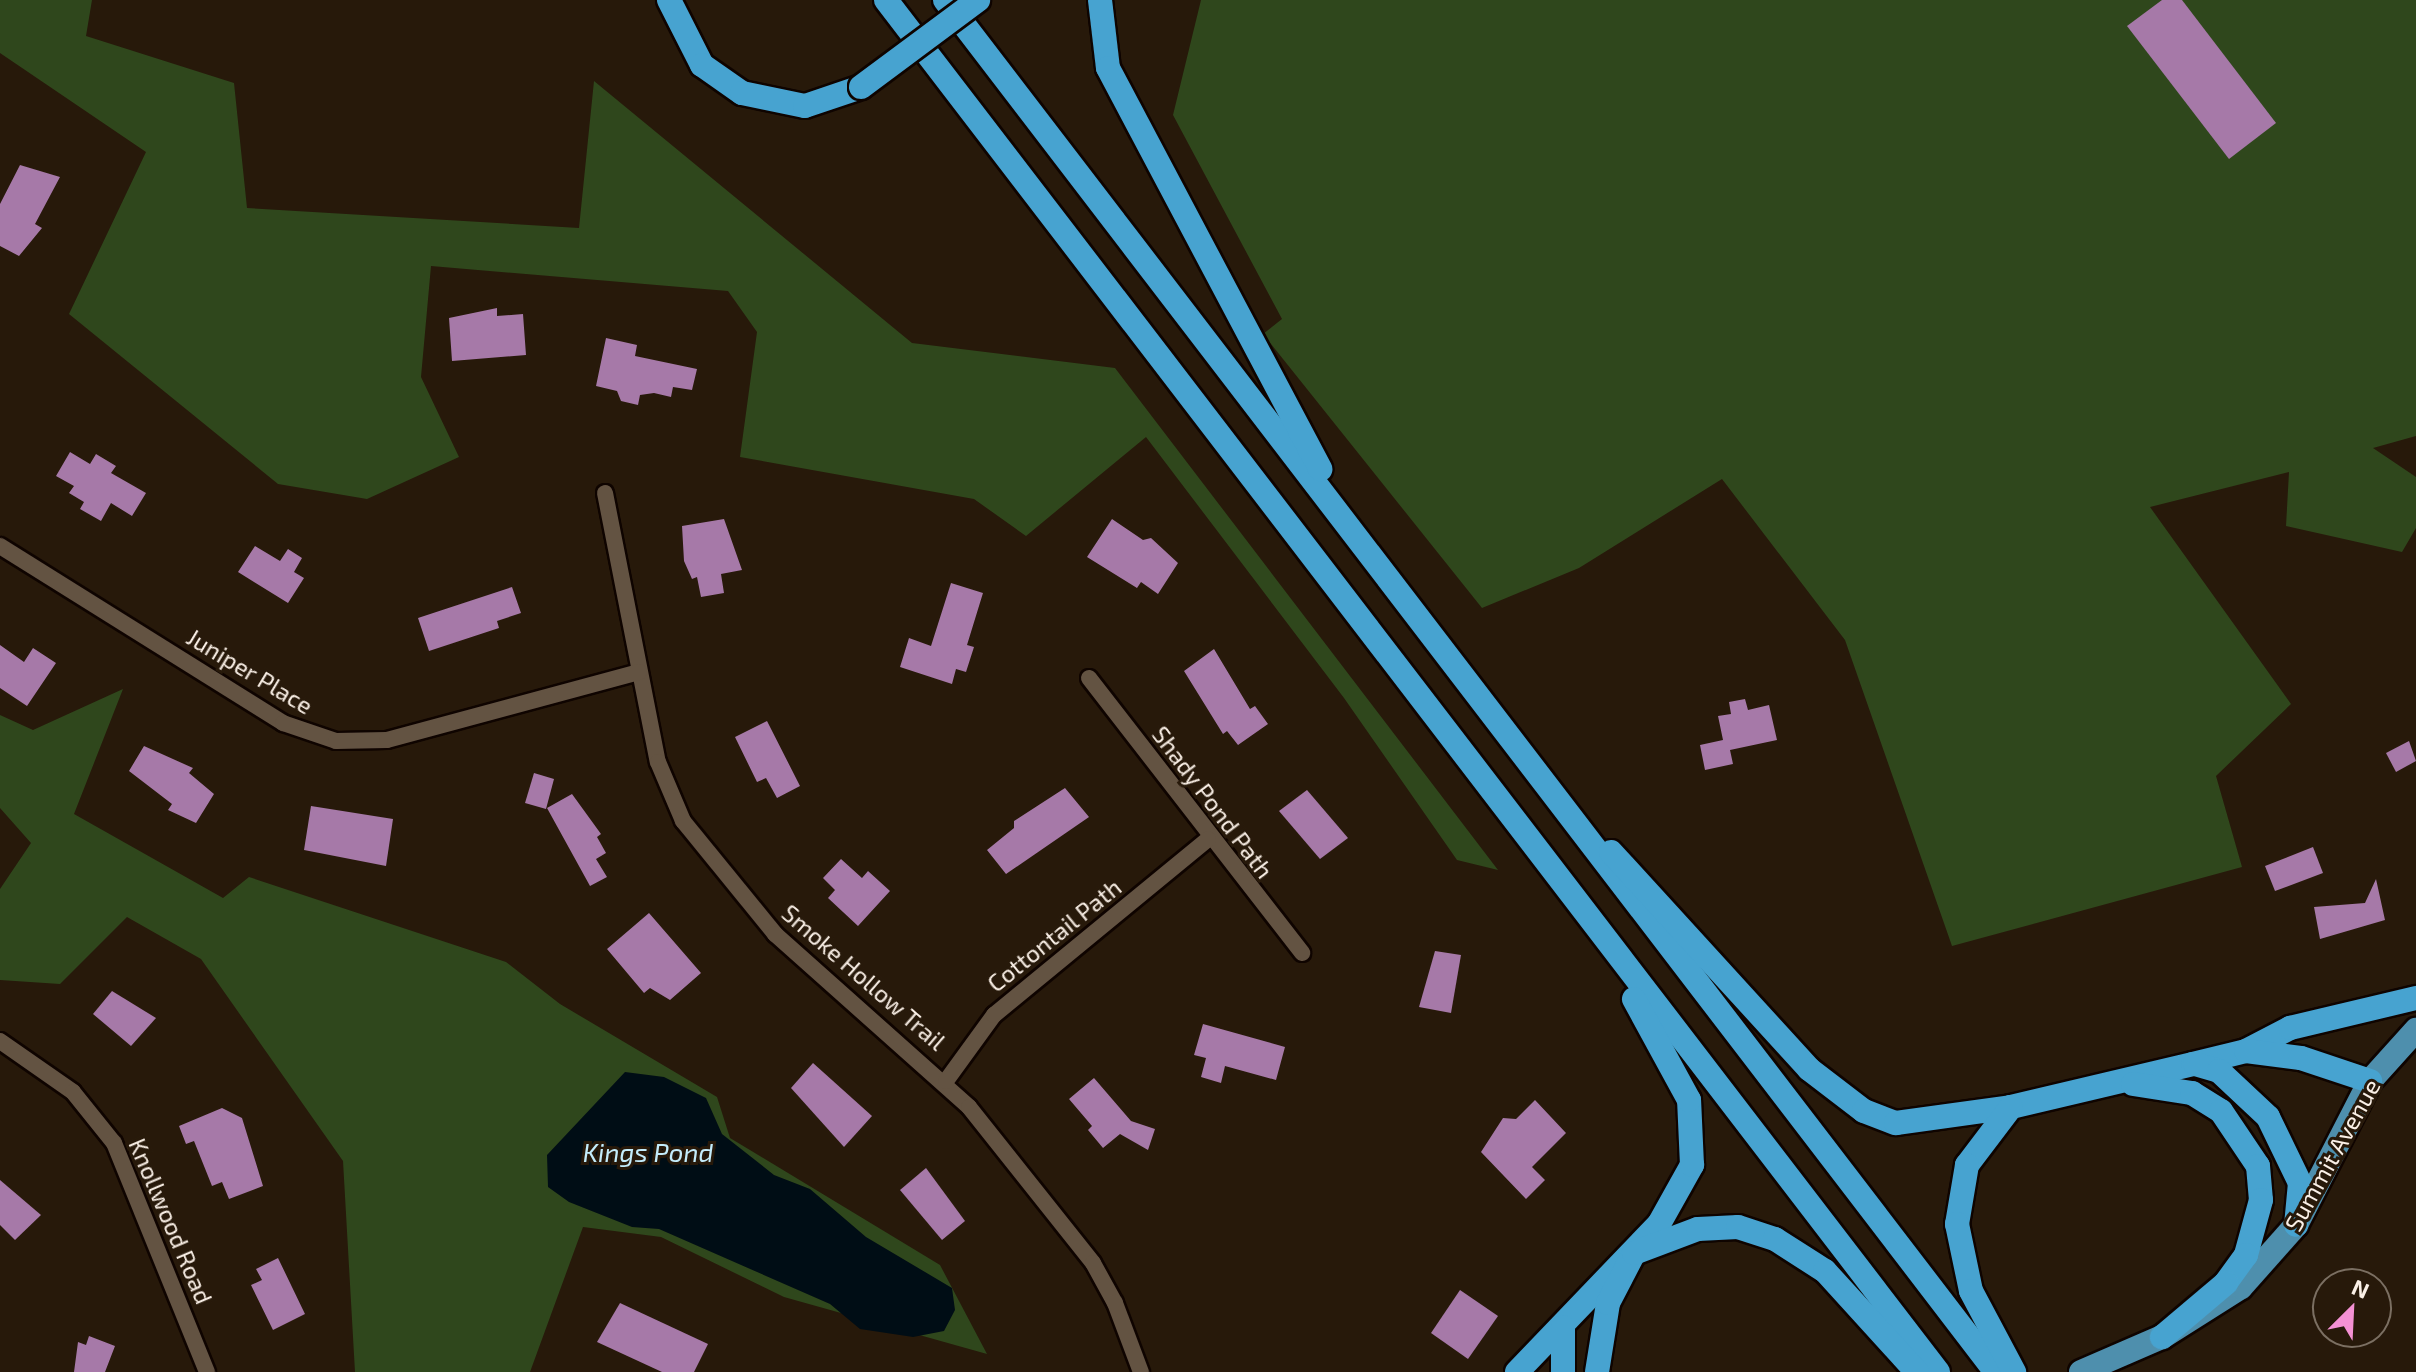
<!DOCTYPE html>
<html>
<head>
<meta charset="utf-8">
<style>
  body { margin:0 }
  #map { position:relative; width:2416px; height:1372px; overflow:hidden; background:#27190a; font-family:"Exo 2",sans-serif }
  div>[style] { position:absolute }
  .green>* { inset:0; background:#2f471c }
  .water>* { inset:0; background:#000d15 }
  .building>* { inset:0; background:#a679a8 }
  .roads { filter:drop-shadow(2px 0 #0f0400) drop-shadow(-2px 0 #0f0400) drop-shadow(0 2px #0f0400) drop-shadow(0 -2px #0f0400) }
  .minor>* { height:16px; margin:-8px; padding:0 8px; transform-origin:8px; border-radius:8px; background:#635342 }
  .primary>* { height:24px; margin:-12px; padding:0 12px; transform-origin:12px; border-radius:12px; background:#4e8fad }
  .trunk>* { height:24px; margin:-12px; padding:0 12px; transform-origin:12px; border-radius:12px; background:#47a3d0 }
  .bridges { filter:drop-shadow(2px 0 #0f0400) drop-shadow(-2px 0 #0f0400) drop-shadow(0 2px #0f0400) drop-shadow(0 -2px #0f0400) }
  .trunk-bridge>* { height:24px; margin:-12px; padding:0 12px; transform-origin:12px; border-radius:12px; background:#47a3d0 }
  span { translate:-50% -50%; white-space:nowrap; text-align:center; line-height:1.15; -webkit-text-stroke:6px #27190a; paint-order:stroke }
  .street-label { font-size:24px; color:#faf0e7 }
  .water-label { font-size:26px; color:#c3ecfb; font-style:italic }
  .north { position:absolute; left:2312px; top:1268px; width:80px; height:80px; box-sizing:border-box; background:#27190a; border:2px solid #7b6f62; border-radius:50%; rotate:24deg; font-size:22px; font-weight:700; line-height:32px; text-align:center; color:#faf0e7 }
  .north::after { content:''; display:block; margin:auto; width:28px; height:36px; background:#f491d4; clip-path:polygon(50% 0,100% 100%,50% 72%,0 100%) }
</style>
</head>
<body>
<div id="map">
  <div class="green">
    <div style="clip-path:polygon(0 0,92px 0,86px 36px,234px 83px,247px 208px,579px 228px,594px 81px,912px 343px,1115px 368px,1498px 870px,1457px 860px,1344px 698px,1146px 437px,1026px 536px,974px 499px,740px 457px,757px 332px,728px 291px,431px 266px,421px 377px,459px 457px,367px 499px,278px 484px,69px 314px,146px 152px,0 53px)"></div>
    <div style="clip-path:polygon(1201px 0,2416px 0,2416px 436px,2373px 448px,2416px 477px,2416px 528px,2402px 552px,2286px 526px,2289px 472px,2150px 507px,2291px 704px,2216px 776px,2242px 867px,1952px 946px,1845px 640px,1722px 479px,1579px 568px,1482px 608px,1263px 334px,1282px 319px,1173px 115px)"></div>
    <div style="clip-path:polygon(123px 689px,74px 814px,223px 898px,249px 877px,506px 962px,560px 1004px,717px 1097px,730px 1138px,940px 1265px,987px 1354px,784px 1297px,661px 1237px,583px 1227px,530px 1372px,355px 1372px,343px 1161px,201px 959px,127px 917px,60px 984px,0 980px,0 889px,31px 843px,0 808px,0 715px,33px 730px)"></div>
  </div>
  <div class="water">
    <div style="clip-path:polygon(625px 1072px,664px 1077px,706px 1098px,722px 1134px,774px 1175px,810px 1189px,866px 1237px,952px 1288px,955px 1310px,944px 1331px,913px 1337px,860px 1329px,830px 1304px,659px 1229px,632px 1227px,569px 1202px,548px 1187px,547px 1155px)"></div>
  </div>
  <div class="building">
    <div style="clip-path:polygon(2162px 0,2182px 0,2276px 123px,2229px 159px,2127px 26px)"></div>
    <div style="clip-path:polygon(20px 165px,60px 177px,35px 224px,42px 228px,19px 256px,0 246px,0 204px)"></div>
    <div style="clip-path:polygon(497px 308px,497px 316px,523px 314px,526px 355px,452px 361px,449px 318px)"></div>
    <div style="clip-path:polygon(606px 338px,637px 345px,635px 356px,697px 369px,692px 390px,673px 387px,671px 397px,654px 393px,640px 395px,638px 405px,621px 401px,617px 391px,596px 386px)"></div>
    <div style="clip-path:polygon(70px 452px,90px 464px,96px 454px,116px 466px,111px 473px,146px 493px,132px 516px,111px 503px,101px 521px,80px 509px,84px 502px,69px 493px,74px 486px,56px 476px)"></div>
    <div style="clip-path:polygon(724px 519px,742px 570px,721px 574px,724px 593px,701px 597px,697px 577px,692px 579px,684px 561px,682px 526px)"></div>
    <div style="clip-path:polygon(1112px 519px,1143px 540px,1151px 538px,1178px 563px,1158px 594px,1141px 582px,1137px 588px,1087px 557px)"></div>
    <div style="clip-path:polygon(255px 546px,280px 561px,288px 549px,302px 558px,294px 572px,304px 578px,288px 603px,238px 572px)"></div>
    <div style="clip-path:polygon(951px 583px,983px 593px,967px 645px,974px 647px,966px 672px,956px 669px,952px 684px,900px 667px,909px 638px,931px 646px)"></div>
    <div style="clip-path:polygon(512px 587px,521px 613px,497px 621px,499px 628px,429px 651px,418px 618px)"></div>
    <div style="clip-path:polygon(0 645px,24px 662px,33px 648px,56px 663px,27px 706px,0 688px)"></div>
    <div style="clip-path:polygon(1214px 649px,1250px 709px,1255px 706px,1268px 724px,1238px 745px,1227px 731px,1223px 734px,1184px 671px)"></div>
    <div style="clip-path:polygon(1745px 699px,1748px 710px,1769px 705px,1777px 740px,1730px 750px,1733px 764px,1705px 770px,1700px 745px,1723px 740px,1718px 716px,1731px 714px,1729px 702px)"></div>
    <div style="clip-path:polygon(767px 721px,800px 786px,777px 798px,766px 778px,757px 782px,735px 737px)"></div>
    <div style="clip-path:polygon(2409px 741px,2416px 761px,2396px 772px,2386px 753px)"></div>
    <div style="clip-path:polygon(144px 746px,193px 768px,189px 773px,214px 794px,196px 823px,168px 810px,172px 804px,129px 771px)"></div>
    <div style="clip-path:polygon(534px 773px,554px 779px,546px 809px,525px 803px)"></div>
    <div style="clip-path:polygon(1065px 788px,1089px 817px,1006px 874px,987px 850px,1014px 828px,1014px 821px)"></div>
    <div style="clip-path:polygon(1307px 790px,1348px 838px,1320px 859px,1279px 811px)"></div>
    <div style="clip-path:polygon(572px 794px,601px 834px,597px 837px,606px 853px,596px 859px,607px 877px,590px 886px,547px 808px)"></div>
    <div style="clip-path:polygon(311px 806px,393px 819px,386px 866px,304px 850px)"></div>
    <div style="clip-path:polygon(2313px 847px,2323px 873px,2275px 891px,2265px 866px)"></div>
    <div style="clip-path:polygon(841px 859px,862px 878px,868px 871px,890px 891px,858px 926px,828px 898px,835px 890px,823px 878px)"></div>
    <div style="clip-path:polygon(2376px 879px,2385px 920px,2320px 939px,2314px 907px,2365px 903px)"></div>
    <div style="clip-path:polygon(649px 913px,701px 973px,670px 1000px,650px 988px,644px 993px,607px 949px)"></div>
    <div style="clip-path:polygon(1435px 951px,1461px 955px,1451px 1013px,1419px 1007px)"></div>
    <div style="clip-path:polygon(112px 991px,156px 1018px,131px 1046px,93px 1014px)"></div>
    <div style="clip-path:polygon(1203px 1024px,1285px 1047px,1276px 1080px,1225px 1066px,1221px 1083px,1201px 1077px,1206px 1058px,1194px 1055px)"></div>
    <div style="clip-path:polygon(813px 1063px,872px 1116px,844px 1147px,791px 1088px)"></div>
    <div style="clip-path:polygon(1094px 1078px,1131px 1121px,1155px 1129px,1148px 1150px,1120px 1134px,1103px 1148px,1088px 1130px,1092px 1126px,1069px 1099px)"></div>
    <div style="clip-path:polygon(1535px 1100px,1566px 1133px,1532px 1167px,1545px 1180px,1526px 1199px,1481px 1152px,1503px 1118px,1516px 1119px)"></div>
    <div style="clip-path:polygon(222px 1108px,242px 1118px,263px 1186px,229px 1199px,222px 1182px,212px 1186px,194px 1141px,186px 1144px,179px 1126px)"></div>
    <div style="clip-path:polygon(926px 1168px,965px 1221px,942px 1240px,900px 1190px)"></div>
    <div style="clip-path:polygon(0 1180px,41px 1215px,15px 1240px,0 1225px)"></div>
    <div style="clip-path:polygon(278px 1258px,305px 1314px,273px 1330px,251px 1285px,262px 1280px,256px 1269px)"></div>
    <div style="clip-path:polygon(1460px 1290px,1498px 1316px,1468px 1359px,1431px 1333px)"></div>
    <div style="clip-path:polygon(620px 1303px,708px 1344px,694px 1372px,662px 1372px,597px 1342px)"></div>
    <div style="clip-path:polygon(89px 1336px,115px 1346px,105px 1372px,74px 1372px,78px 1342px,86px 1345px)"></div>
  </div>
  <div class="roads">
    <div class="minor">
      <div style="left:605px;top:493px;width:274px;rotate:78.9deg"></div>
      <div style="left:658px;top:762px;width:64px;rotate:67deg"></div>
      <div style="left:683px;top:821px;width:146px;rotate:50.8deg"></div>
      <div style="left:775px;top:934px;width:260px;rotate:41.7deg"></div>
      <div style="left:969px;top:1107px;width:199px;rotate:51.5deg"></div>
      <div style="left:1093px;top:1263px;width:46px;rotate:61.2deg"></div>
      <div style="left:1115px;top:1303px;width:74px;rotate:69.4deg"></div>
      <div style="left:0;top:546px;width:334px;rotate:32deg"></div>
      <div style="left:283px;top:723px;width:56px;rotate:18.8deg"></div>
      <div style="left:336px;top:741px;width:51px;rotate:-1.1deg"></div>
      <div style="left:387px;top:740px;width:261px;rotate:-15.1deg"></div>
      <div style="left:1089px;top:678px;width:348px;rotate:52.2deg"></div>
      <div style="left:0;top:1041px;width:89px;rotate:34.9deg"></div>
      <div style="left:73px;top:1092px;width:65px;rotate:51.2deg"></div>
      <div style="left:114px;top:1143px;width:247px;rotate:67.9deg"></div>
      <div style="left:946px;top:1081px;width:82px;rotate:-54deg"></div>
      <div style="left:994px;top:1015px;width:277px;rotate:-39.4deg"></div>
    </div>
    <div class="primary">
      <div style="left:2081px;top:1372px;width:88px;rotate:-23.4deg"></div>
      <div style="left:2162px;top:1337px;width:93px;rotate:-32.3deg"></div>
      <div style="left:2241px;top:1287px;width:83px;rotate:-48.4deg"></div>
      <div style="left:2296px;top:1225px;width:162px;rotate:-62.8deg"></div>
      <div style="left:2370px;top:1081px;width:69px;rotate:-48deg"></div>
    </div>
    <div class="trunk">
      <div style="left:669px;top:0;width:73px;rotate:63.1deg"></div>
      <div style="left:702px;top:65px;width:49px;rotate:35deg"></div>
      <div style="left:742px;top:93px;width:64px;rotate:11.7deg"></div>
      <div style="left:805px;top:106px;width:59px;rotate:-18.7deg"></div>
      <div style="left:886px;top:0;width:1729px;rotate:52.52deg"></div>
      <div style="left:945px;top:0;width:1728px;rotate:52.55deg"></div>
      <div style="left:1100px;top:0;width:68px;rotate:83.3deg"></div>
      <div style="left:1108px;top:68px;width:454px;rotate:62.1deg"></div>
      <div style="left:1611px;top:852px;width:294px;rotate:47.6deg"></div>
      <div style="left:1809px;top:1069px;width:69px;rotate:37.4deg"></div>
      <div style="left:1864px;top:1111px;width:34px;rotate:21deg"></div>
      <div style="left:1896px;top:1123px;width:116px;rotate:-7.9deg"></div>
      <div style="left:2011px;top:1107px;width:187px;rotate:-13.3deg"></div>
      <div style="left:2193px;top:1064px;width:55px;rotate:-13.8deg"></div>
      <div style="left:2246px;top:1051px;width:50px;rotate:-27.6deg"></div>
      <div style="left:2290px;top:1028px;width:130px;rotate:-13.4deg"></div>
      <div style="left:2246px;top:1051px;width:55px;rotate:7.3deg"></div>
      <div style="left:2301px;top:1058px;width:73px;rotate:18.4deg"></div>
      <div style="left:2195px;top:1064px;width:25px;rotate:16deg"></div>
      <div style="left:2219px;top:1071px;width:67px;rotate:43.2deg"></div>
      <div style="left:2268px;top:1117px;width:73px;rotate:64.1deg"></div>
      <div style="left:2300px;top:1183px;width:42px;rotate:95.4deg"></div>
      <div style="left:2133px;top:1084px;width:60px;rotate:8.7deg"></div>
      <div style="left:2192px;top:1093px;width:34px;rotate:32deg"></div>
      <div style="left:2221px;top:1111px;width:66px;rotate:56.1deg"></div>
      <div style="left:2258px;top:1166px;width:34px;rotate:85deg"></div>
      <div style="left:2261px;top:1200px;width:57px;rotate:105.3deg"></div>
      <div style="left:2246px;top:1255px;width:34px;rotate:126deg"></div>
      <div style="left:2226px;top:1283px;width:84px;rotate:139.8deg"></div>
      <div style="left:2011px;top:1107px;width:73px;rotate:127.2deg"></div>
      <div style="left:1967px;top:1165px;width:60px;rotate:99.6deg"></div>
      <div style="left:1957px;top:1224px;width:68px;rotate:78.2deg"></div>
      <div style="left:1971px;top:1291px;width:92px;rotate:62deg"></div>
      <div style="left:1517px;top:1372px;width:205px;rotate:-46.2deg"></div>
      <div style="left:1659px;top:1224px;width:68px;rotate:-60.8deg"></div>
      <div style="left:1692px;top:1165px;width:65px;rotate:-92.6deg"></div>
      <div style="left:1689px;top:1100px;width:115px;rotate:-118.6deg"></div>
      <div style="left:1563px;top:1372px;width:45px;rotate:-90deg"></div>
      <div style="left:1597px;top:1372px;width:70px;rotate:-80.9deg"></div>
      <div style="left:1608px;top:1303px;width:56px;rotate:-62.5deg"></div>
      <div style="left:1634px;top:1253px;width:68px;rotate:-20.6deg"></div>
      <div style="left:1698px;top:1229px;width:40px;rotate:-2.9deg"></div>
      <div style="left:1738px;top:1227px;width:39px;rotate:18deg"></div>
      <div style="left:1775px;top:1239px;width:59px;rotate:32.6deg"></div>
      <div style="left:1825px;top:1271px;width:137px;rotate:47.7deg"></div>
    </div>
  </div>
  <div class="bridges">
    <div class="trunk-bridge">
      <div style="left:861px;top:87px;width:146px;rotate:-36.6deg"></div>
    </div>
  </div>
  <div class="street-label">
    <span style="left:250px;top:671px;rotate:31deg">Juniper Place</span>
    <span style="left:1213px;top:802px;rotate:53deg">Shady Pond Path</span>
    <span style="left:1054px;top:935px;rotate:-39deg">Cottontail Path</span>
    <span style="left:864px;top:977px;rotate:41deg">Smoke Hollow Trail</span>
    <span style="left:2332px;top:1155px;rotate:-61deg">Summit Avenue</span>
    <span style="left:171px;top:1221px;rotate:67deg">Knollwood Road</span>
  </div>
  <div class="water-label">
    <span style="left:648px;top:1152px">Kings Pond</span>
  </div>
  <div class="north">N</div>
</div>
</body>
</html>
